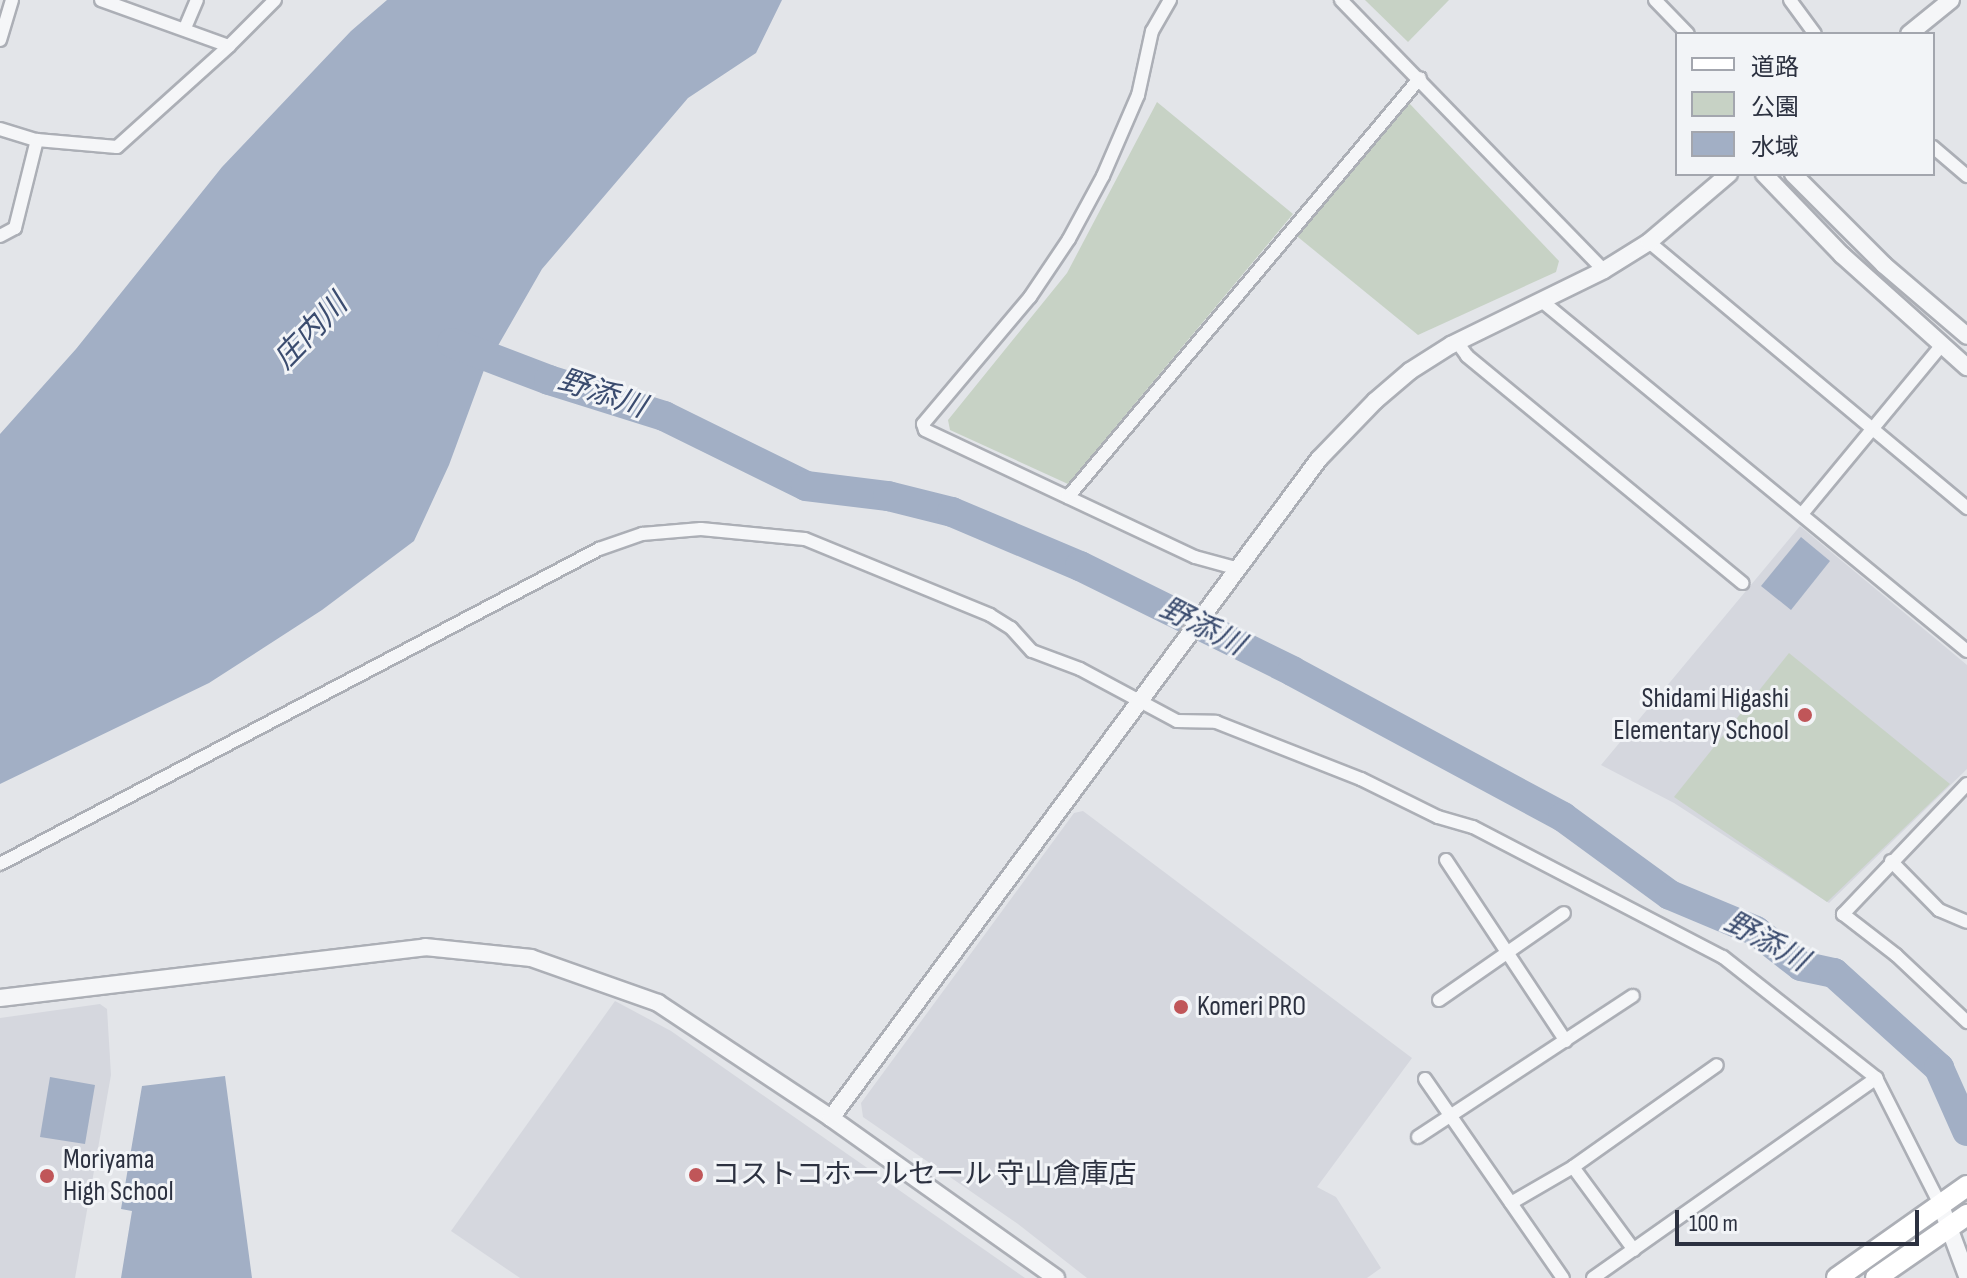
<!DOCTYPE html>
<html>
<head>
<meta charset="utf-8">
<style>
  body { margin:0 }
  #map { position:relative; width:1967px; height:1278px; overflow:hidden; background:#e3e5e9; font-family:"Sofia Sans Condensed","Noto Sans JP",sans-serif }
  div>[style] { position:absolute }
  .built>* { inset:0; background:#d5d7de }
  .green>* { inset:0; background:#c7d2c5 }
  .water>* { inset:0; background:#a2afc5 }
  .river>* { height:30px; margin:-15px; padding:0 15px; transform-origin:15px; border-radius:15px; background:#a2afc5 }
  .roads { filter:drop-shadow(2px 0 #acafb6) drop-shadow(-2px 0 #acafb6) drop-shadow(0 2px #acafb6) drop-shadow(0 -2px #acafb6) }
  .minor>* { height:12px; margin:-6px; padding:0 6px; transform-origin:6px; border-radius:6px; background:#f5f6f8 }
  .tertiary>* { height:16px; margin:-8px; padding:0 8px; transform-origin:8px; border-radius:8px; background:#f5f6f8 }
  .primary>* { height:20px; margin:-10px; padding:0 10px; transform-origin:10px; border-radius:10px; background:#fff }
  .dots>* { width:22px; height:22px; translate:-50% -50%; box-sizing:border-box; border:4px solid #f2f4f7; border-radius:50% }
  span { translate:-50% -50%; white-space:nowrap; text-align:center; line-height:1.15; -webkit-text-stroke:6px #f2f4f7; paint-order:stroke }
  .poi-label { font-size:28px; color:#2c3140 }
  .right { translate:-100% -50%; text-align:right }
  .left { translate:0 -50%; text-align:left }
  .water-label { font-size:30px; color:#3b4c6f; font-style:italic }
  .legend { position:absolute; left:1675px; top:32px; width:260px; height:144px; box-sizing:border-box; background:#f2f4f7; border:2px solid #a3a6ae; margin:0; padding:10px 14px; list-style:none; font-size:24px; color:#2c3140 }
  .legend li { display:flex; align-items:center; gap:16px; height:40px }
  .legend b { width:40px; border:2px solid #a3a6ae }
  .scale { position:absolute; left:1675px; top:1210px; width:244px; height:36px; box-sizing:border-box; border:4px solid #2c3140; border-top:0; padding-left:10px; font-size:24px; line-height:28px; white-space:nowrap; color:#2c3140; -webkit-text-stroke:6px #f2f4f7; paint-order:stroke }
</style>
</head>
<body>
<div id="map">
  <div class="built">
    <div style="clip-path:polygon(1800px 526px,1967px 665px,1967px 769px,1829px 903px,1674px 803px,1601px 765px)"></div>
    <div style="clip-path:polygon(1083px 811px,1412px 1058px,1317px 1187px,1336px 1197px,1381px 1268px,1367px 1278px,1087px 1278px,1018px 1224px,863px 1117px,861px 1103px,1074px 813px)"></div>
    <div style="clip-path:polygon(615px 1001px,671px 1031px,1025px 1278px,520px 1278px,451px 1231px)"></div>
    <div style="clip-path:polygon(100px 1004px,107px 1009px,111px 1075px,75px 1278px,0 1278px,0 1018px)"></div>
  </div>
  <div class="green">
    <div style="clip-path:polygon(1365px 0,1449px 0,1408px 42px)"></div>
    <div style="clip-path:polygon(1157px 102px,1293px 214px,1068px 484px,950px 430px,948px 420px,1067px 273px)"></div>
    <div style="clip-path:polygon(1409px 103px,1559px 261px,1556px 272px,1418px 335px,1293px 233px)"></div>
    <div style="clip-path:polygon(1789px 653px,1950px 784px,1827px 902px,1674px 797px)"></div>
  </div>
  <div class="water">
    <div style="clip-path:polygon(387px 0,782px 0,756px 53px,688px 98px,542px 269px,484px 370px,449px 465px,414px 541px,322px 610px,209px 683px,0 784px,0 434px,76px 349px,222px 167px,351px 31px)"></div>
    <div style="clip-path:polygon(1801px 537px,1830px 561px,1791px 610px,1761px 586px)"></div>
    <div style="clip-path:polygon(225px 1076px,252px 1278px,121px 1278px,132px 1211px,121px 1209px,142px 1086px)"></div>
    <div style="clip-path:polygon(50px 1077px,95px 1085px,85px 1144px,40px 1137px)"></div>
  </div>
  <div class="river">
    <div style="left:452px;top:343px;width:104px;rotate:20.9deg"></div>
    <div style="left:549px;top:380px;width:121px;rotate:17.4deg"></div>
    <div style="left:664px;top:416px;width:158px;rotate:26.2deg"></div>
    <div style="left:806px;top:486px;width:83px;rotate:7deg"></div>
    <div style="left:888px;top:496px;width:66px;rotate:14deg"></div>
    <div style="left:952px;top:512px;width:139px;rotate:22.9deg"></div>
    <div style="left:1080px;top:566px;width:237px;rotate:26.3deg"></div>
    <div style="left:1292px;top:671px;width:308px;rotate:28.3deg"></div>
    <div style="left:1563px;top:817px;width:132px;rotate:36.1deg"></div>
    <div style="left:1670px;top:895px;width:93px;rotate:22.7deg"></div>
    <div style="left:1756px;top:931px;width:57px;rotate:37.9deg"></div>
    <div style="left:1801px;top:966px;width:34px;rotate:12deg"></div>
    <div style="left:1834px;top:973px;width:142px;rotate:42.1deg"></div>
    <div style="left:1939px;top:1068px;width:69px;rotate:66deg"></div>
  </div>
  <div class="roads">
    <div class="minor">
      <div style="left:101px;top:0;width:136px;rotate:19.8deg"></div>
      <div style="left:229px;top:46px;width:65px;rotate:-45deg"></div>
      <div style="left:1170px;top:0;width:36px;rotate:120deg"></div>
      <div style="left:1152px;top:31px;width:66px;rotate:102.3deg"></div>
      <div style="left:1138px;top:95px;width:88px;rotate:113.4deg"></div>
      <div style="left:1103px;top:176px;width:72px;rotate:118.4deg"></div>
      <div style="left:1069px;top:239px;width:70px;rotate:123.9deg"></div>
      <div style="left:1030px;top:297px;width:166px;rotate:130.1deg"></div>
      <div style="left:923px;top:424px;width:6px;rotate:72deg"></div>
      <div style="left:925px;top:430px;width:298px;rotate:25.2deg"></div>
      <div style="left:1195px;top:557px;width:46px;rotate:15.3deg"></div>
      <div style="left:1341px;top:0;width:377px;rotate:45.8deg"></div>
      <div style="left:1655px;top:0;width:47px;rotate:45.9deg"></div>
      <div style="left:1790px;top:0;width:42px;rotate:53.7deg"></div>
      <div style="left:185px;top:28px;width:30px;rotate:-67deg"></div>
      <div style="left:0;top:40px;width:42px;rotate:-73.3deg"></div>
      <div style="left:0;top:129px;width:39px;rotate:17deg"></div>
      <div style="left:37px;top:140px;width:80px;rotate:5deg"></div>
      <div style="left:117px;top:147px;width:151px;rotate:-42deg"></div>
      <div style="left:1933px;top:147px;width:45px;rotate:40.5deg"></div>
      <div style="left:0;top:236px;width:17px;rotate:-28deg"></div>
      <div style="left:15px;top:228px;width:91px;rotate:-76deg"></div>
      <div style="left:1649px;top:242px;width:415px;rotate:39.9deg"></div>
      <div style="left:1543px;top:302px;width:549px;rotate:39.46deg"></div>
      <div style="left:1457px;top:342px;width:17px;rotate:54deg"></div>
      <div style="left:1467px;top:356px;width:357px;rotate:39.5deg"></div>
      <div style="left:1068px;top:497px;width:547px;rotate:-49.97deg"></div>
      <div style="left:1802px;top:514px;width:218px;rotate:-50.4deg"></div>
      <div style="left:1967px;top:784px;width:180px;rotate:133.6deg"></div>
      <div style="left:1843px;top:914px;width:67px;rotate:37.7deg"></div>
      <div style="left:1896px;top:955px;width:98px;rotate:43.3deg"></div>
      <div style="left:1446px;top:860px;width:217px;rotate:56.5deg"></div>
      <div style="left:1891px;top:861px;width:69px;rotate:45.6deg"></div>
      <div style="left:1939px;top:910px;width:30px;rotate:23deg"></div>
      <div style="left:0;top:864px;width:677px;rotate:-27.74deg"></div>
      <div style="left:599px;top:549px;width:46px;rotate:-19.2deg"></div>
      <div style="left:642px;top:534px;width:59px;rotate:-4.8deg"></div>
      <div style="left:701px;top:529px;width:104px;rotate:5.5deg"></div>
      <div style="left:805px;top:539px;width:200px;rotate:22.3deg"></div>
      <div style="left:990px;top:615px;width:25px;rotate:32deg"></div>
      <div style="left:1011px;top:628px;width:31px;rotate:48deg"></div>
      <div style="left:1032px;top:651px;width:51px;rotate:20.6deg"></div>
      <div style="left:1080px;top:669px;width:110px;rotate:28.2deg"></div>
      <div style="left:1177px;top:721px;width:39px;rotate:1deg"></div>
      <div style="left:1216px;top:722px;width:156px;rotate:21.5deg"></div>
      <div style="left:1361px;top:779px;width:86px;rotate:26.3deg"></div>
      <div style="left:1438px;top:817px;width:36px;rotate:16deg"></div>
      <div style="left:1473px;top:827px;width:282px;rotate:27.5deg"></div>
      <div style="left:1723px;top:957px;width:195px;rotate:38.3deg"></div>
      <div style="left:1876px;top:1078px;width:144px;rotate:63.1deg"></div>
      <div style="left:1439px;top:1000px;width:152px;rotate:-34.8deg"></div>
      <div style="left:1425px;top:1079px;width:242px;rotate:55.3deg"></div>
      <div style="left:1418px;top:1137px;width:257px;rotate:-33.3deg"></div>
      <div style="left:1573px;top:1167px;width:103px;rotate:53.7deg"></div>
      <div style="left:1511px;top:1203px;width:72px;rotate:-30.1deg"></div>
      <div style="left:1573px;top:1167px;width:176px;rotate:-35.3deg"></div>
      <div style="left:1593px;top:1278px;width:347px;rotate:-35.2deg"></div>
    </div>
    <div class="tertiary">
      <div style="left:1909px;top:34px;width:54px;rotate:-39deg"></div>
      <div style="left:1764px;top:174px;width:112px;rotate:46.1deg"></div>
      <div style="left:1842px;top:255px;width:168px;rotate:41.9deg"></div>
      <div style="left:1793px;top:174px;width:129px;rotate:45deg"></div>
      <div style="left:1884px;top:265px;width:109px;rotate:40.5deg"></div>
      <div style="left:0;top:998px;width:428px;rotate:-6.8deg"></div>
      <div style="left:425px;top:947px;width:107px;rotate:5.9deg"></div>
      <div style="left:531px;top:958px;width:135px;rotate:19.5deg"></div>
      <div style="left:658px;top:1003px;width:208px;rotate:33.6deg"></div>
      <div style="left:831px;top:1118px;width:276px;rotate:35.4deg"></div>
      <div style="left:831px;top:1118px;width:820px;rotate:-53.48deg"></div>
      <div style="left:1319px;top:459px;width:81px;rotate:-46deg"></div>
      <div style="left:1375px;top:401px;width:46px;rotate:-40.6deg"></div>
      <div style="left:1410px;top:371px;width:49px;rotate:-32.4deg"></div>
      <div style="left:1451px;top:345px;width:170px;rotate:-26.1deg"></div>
      <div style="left:1604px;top:270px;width:53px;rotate:-31.9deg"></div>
      <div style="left:1649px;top:242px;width:105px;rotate:-40.4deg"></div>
      <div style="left:1941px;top:1206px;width:75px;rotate:69.6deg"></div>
    </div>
    <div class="primary">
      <div style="left:1837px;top:1278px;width:159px;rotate:-35.3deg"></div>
      <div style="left:1876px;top:1278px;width:111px;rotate:-34.7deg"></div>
    </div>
  </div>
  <div class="dots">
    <div style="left:1805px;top:715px;background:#c05659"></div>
    <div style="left:1181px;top:1007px;background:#c05659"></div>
    <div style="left:696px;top:1175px;background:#c05659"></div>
    <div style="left:47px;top:1176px;background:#c05659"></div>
  </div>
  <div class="poi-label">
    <span class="right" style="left:1789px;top:715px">Shidami Higashi<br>Elementary School</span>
    <span class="left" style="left:1197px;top:1007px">Komeri PRO</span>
    <span class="left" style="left:63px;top:1176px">Moriyama<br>High School</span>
    <span class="left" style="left:712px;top:1175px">コストコホールセール 守山倉庫店</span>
  </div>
  <div class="water-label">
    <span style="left:311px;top:332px;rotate:-46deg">庄内川</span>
    <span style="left:602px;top:394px;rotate:19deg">野添川</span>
    <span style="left:1202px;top:627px;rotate:27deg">野添川</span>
    <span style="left:1766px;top:942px;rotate:29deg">野添川</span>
  </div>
  <ul class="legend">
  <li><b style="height:10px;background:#fff"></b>道路</li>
  <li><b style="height:22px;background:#c7d2c5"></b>公園</li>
  <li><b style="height:22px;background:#a2afc5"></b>水域</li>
  </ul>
  <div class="scale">100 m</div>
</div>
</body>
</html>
